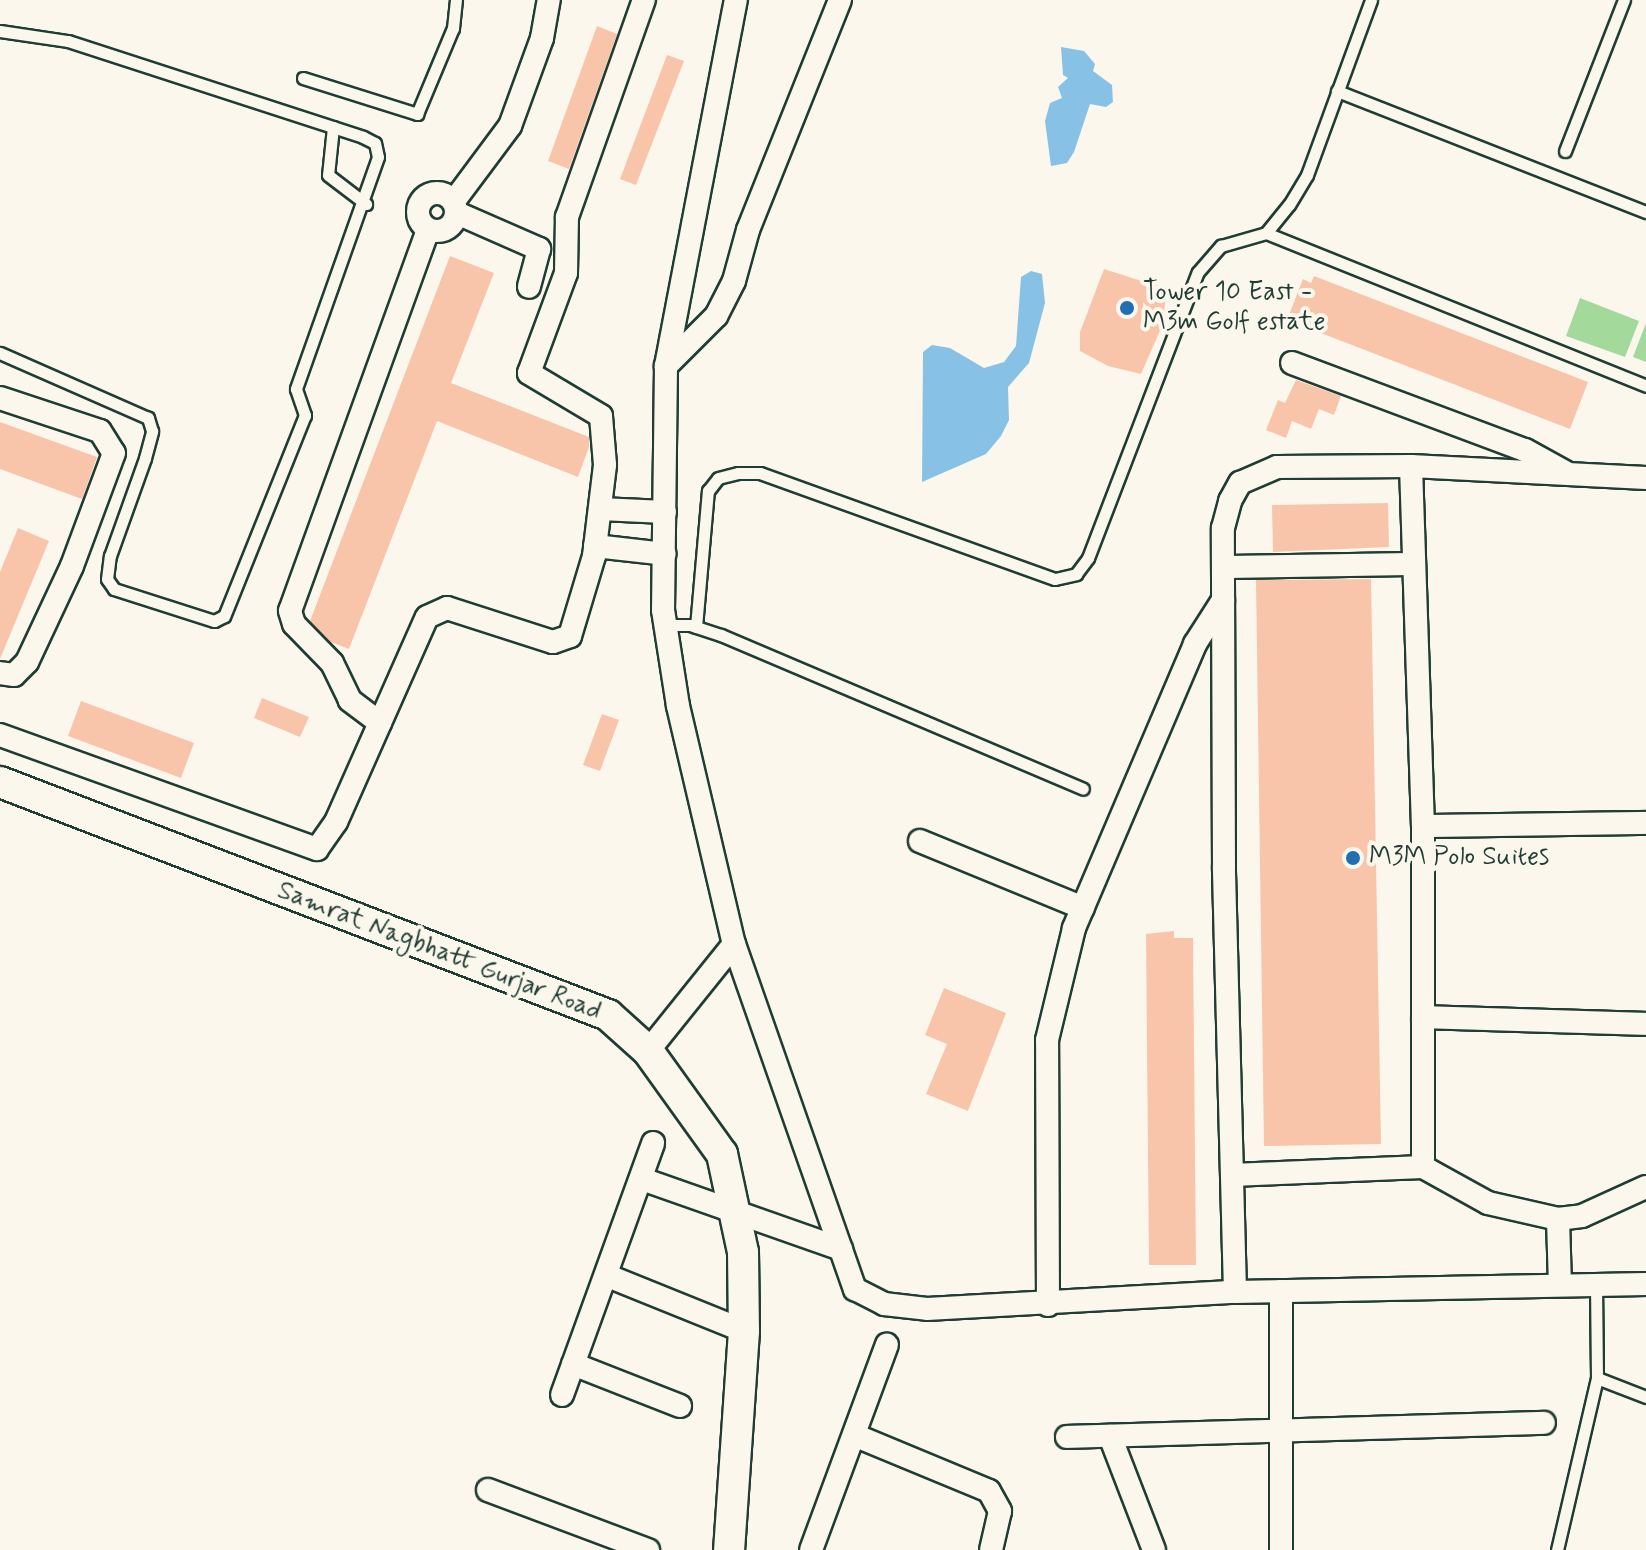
<!DOCTYPE html>
<html>
<head>
<meta charset="utf-8">
<style>
  body { margin:0 }
  #map { position:relative; width:1646px; height:1550px; overflow:hidden; background:#fbf7ec; font-family:Mynerve,sans-serif }
  div>[style] { position:absolute }
  .green>* { inset:0; background:#a4d99c }
  .water>* { inset:0; background:#87c2e6 }
  .building>* { inset:0; background:#f9c5aa }
  .roads { filter:drop-shadow(2px 0 #1f3d34) drop-shadow(-2px 0 #1f3d34) drop-shadow(0 2px #1f3d34) drop-shadow(0 -2px #1f3d34) }
  .lane>* { height:11px; margin:-5.5px; padding:0 5.5px; transform-origin:5.5px; border-radius:5.5px; background:#fbf7ec }
  .street>* { height:22px; margin:-11px; padding:0 11px; transform-origin:11px; border-radius:11px; background:#fbf7ec }
  .street>.ring { margin:-11px; padding:0; box-sizing:content-box; background:none; border:22px solid #fbf7ec; border-radius:50% }
  .secondary>* { height:30px; margin:-15px; padding:0 15px; transform-origin:15px; border-radius:15px; background:#fbf7ec }
  .dots>* { width:22px; height:22px; translate:-50% -50%; box-sizing:border-box; border:4px solid #fbf7ec; border-radius:50% }
  span { translate:-50% -50%; white-space:nowrap; text-align:center; line-height:1.15; -webkit-text-stroke:8px #fbf7ec; paint-order:stroke }
  .poi-label { font-size:26px; color:#1f3d34 }
  .left { translate:0 -50%; text-align:left }
  .street-label { font-size:26px; color:#1f3d34 }
</style>
</head>
<body>
<div id="map">
  <div class="green">
    <div style="clip-path:polygon(1580px 298px,1639px 321px,1625px 357px,1566px 336px)"></div>
    <div style="clip-path:polygon(1646px 323px,1646px 362px,1633px 357px)"></div>
  </div>
  <div class="water">
    <div style="clip-path:polygon(1061px 47px,1084px 51px,1095px 64px,1093px 71px,1112px 85px,1113px 102px,1106px 107px,1090px 104px,1074px 152px,1067px 163px,1051px 166px,1045px 121px,1050px 103px,1062px 98px,1058px 87px,1068px 78px,1063px 75px)"></div>
    <div style="clip-path:polygon(1031px 271px,1042px 274px,1045px 303px,1029px 363px,1008px 387px,1009px 420px,1001px 436px,986px 454px,922px 482px,923px 352px,932px 345px,950px 348px,984px 368px,1004px 362px,1016px 346px,1021px 277px)"></div>
  </div>
  <div class="building">
    <div style="clip-path:polygon(597px 26px,617px 34px,569px 169px,548px 161px)"></div>
    <div style="clip-path:polygon(667px 55px,684px 61px,636px 185px,620px 179px)"></div>
    <div style="clip-path:polygon(450px 256px,494px 273px,451px 383px,589px 437px,589px 447px,578px 477px,437px 421px,349px 649px,331px 642px,310px 621px)"></div>
    <div style="clip-path:polygon(1104px 269px,1167px 289px,1162px 326px,1141px 374px,1108px 366px,1080px 351px,1080px 332px)"></div>
    <div style="clip-path:polygon(1314px 276px,1588px 382px,1570px 429px,1287px 320px,1303px 279px,1311px 283px)"></div>
    <div style="clip-path:polygon(1296px 380px,1341px 396px,1334px 415px,1319px 409px,1311px 429px,1292px 421px,1286px 438px,1266px 430px,1278px 400px,1285px 403px)"></div>
    <div style="clip-path:polygon(0 422px,97px 457px,82px 499px,0 469px)"></div>
    <div style="clip-path:polygon(1388px 503px,1389px 547px,1273px 552px,1272px 505px)"></div>
    <div style="clip-path:polygon(18px 528px,49px 541px,0 659px,0 572px)"></div>
    <div style="clip-path:polygon(1371px 579px,1381px 1144px,1264px 1146px,1256px 580px)"></div>
    <div style="clip-path:polygon(262px 698px,309px 717px,300px 737px,254px 718px)"></div>
    <div style="clip-path:polygon(81px 701px,194px 743px,181px 778px,68px 736px)"></div>
    <div style="clip-path:polygon(602px 714px,619px 720px,600px 771px,583px 765px)"></div>
    <div style="clip-path:polygon(1174px 931px,1174px 938px,1193px 938px,1196px 1265px,1149px 1265px,1146px 934px)"></div>
    <div style="clip-path:polygon(944px 988px,1006px 1013px,968px 1111px,926px 1094px,947px 1044px,925px 1035px)"></div>
  </div>
  <div class="roads">
    <div class="lane">
      <div style="left:0;top:31px;width:69px;rotate:8.4deg"></div>
      <div style="left:68px;top:41px;width:310px;rotate:18deg"></div>
      <div style="left:363px;top:137px;width:13px;rotate:27deg"></div>
      <div style="left:375px;top:143px;width:14px;rotate:78deg"></div>
      <div style="left:378px;top:157px;width:246px;rotate:109.5deg"></div>
      <div style="left:296px;top:389px;width:28px;rotate:71deg"></div>
      <div style="left:305px;top:415px;width:217px;rotate:111.9deg"></div>
      <div style="left:224px;top:616px;width:11px;rotate:153deg"></div>
      <div style="left:214px;top:621px;width:105px;rotate:-162.3deg"></div>
      <div style="left:114px;top:589px;width:12px;rotate:-125deg"></div>
      <div style="left:107px;top:579px;width:23px;rotate:-83deg"></div>
      <div style="left:110px;top:556px;width:104px;rotate:-70.3deg"></div>
      <div style="left:145px;top:458px;width:28px;rotate:-75deg"></div>
      <div style="left:152px;top:431px;width:14px;rotate:-107deg"></div>
      <div style="left:148px;top:418px;width:162px;rotate:-156.3deg"></div>
      <div style="left:303px;top:78px;width:120px;rotate:17.5deg"></div>
      <div style="left:417px;top:114px;width:93px;rotate:-67.3deg"></div>
      <div style="left:453px;top:28px;width:28px;rotate:-84deg"></div>
      <div style="left:1337px;top:91px;width:332px;rotate:21.4deg"></div>
      <div style="left:333px;top:127px;width:48px;rotate:95.9deg"></div>
      <div style="left:328px;top:175px;width:48px;rotate:37.3deg"></div>
      <div style="left:1565px;top:151px;width:162px;rotate:-68.7deg"></div>
      <div style="left:1266px;top:233px;width:410px;rotate:21.9deg"></div>
      <div style="left:666px;top:625px;width:24px"></div>
      <div style="left:690px;top:625px;width:33px;rotate:18deg"></div>
      <div style="left:721px;top:635px;width:393px;rotate:23deg"></div>
      <div style="left:696px;top:627px;width:137px;rotate:-85deg"></div>
      <div style="left:708px;top:491px;width:16px;rotate:-52deg"></div>
      <div style="left:718px;top:478px;width:21px;rotate:-14deg"></div>
      <div style="left:738px;top:473px;width:22px"></div>
      <div style="left:760px;top:473px;width:313px;rotate:19.8deg"></div>
      <div style="left:1055px;top:579px;width:22px;rotate:-13deg"></div>
      <div style="left:1076px;top:574px;width:20px;rotate:-53deg"></div>
      <div style="left:1088px;top:558px;width:306px;rotate:-69deg"></div>
      <div style="left:1198px;top:272px;width:35px;rotate:-49deg"></div>
      <div style="left:1221px;top:246px;width:47px;rotate:-16.1deg"></div>
      <div style="left:1266px;top:233px;width:36px;rotate:-51deg"></div>
      <div style="left:1289px;top:205px;width:35px;rotate:-59deg"></div>
      <div style="left:1307px;top:175px;width:186px;rotate:-69.9deg"></div>
      <div style="left:1597px;top:1378px;width:53px;rotate:21.2deg"></div>
      <div style="left:1557px;top:1550px;width:177px;rotate:-76.9deg"></div>
      <div style="left:1597px;top:1378px;width:93px;rotate:-90.6deg"></div>
    </div>
    <div class="street">
      <div style="left:840px;top:0;width:248px;rotate:111.8deg"></div>
      <div style="left:748px;top:230px;width:53px;rotate:105.4deg"></div>
      <div style="left:734px;top:281px;width:39px;rotate:117deg"></div>
      <div style="left:716px;top:316px;width:71px;rotate:135deg"></div>
      <div style="left:666px;top:366px;width:244px;rotate:90.7deg"></div>
      <div style="left:663px;top:610px;width:97px;rotate:81.1deg"></div>
      <div style="left:678px;top:706px;width:244px;rotate:76.8deg"></div>
      <div style="left:734px;top:944px;width:366px;rotate:70.7deg"></div>
      <div style="left:855px;top:1289px;width:33px;rotate:27deg"></div>
      <div style="left:884px;top:1304px;width:43px;rotate:6.6deg"></div>
      <div style="left:927px;top:1309px;width:308px;rotate:-3.2deg"></div>
      <div style="left:1235px;top:1292px;width:411px;rotate:-1.1deg"></div>
      <div class="ring" style="left:418px;top:193px;width:16px;height:16px"></div>
      <div style="left:454px;top:201px;width:94px;rotate:-53.3deg"></div>
      <div style="left:510px;top:126px;width:94px;rotate:-70deg"></div>
      <div style="left:542px;top:38px;width:39px;rotate:-80deg"></div>
      <div style="left:457px;top:213px;width:90px;rotate:23.7deg"></div>
      <div style="left:539px;top:249px;width:39px;rotate:105deg"></div>
      <div style="left:1292px;top:363px;width:249px;rotate:20.5deg"></div>
      <div style="left:1525px;top:450px;width:46px;rotate:28.8deg"></div>
      <div style="left:666px;top:366px;width:373px;rotate:-79.2deg"></div>
      <div style="left:0;top:398px;width:105px;rotate:18.3deg"></div>
      <div style="left:100px;top:431px;width:26px;rotate:58deg"></div>
      <div style="left:114px;top:453px;width:121px;rotate:110.4deg"></div>
      <div style="left:72px;top:566px;width:106px;rotate:115.1deg"></div>
      <div style="left:27px;top:662px;width:18px;rotate:135deg"></div>
      <div style="left:14px;top:675px;width:14px;rotate:-172deg"></div>
      <div style="left:1411px;top:466px;width:360px;rotate:88.1deg"></div>
      <div style="left:1423px;top:826px;width:341px;rotate:90deg"></div>
      <div style="left:600px;top:509px;width:65px;rotate:2.6deg"></div>
      <div style="left:595px;top:546px;width:70px;rotate:6.5deg"></div>
      <div style="left:1224px;top:567px;width:190px;rotate:-0.9deg"></div>
      <div style="left:380px;top:723px;width:38px;rotate:-143deg"></div>
      <div style="left:350px;top:700px;width:41px;rotate:-115.9deg"></div>
      <div style="left:332px;top:663px;width:54px;rotate:-134.3deg"></div>
      <div style="left:294px;top:624px;width:14px;rotate:-107deg"></div>
      <div style="left:290px;top:611px;width:406px;rotate:-70.1deg"></div>
      <div style="left:0;top:735px;width:337px;rotate:19.8deg"></div>
      <div style="left:317px;top:849px;width:33px;rotate:-55deg"></div>
      <div style="left:336px;top:822px;width:224px;rotate:-66.1deg"></div>
      <div style="left:427px;top:617px;width:22px;rotate:-24deg"></div>
      <div style="left:447px;top:608px;width:111px;rotate:17.8deg"></div>
      <div style="left:553px;top:642px;width:18px;rotate:-19deg"></div>
      <div style="left:570px;top:636px;width:84px;rotate:-73.3deg"></div>
      <div style="left:594px;top:556px;width:92px;rotate:-83.1deg"></div>
      <div style="left:605px;top:465px;width:49px;rotate:-94.7deg"></div>
      <div style="left:601px;top:416px;width:84px;rotate:-149.2deg"></div>
      <div style="left:529px;top:373px;width:107px;rotate:-69.7deg"></div>
      <div style="left:566px;top:273px;width:56px;rotate:-89deg"></div>
      <div style="left:567px;top:217px;width:230px;rotate:-70.5deg"></div>
      <div style="left:1423px;top:826px;width:223px;rotate:-0.8deg"></div>
      <div style="left:920px;top:841px;width:176px;rotate:22.3deg"></div>
      <div style="left:1423px;top:1017px;width:223px;rotate:1.8deg"></div>
      <div style="left:648px;top:1051px;width:137px;rotate:-51.2deg"></div>
      <div style="left:1232px;top:1175px;width:191px;rotate:-2.4deg"></div>
      <div style="left:1423px;top:1167px;width:74px;rotate:29deg"></div>
      <div style="left:1488px;top:1203px;width:72px;rotate:12.9deg"></div>
      <div style="left:1558px;top:1219px;width:24px;rotate:-7deg"></div>
      <div style="left:1582px;top:1216px;width:70px;rotate:-24.4deg"></div>
      <div style="left:642px;top:1179px;width:211px;rotate:19.4deg"></div>
      <div style="left:1558px;top:1219px;width:66px;rotate:88.3deg"></div>
      <div style="left:608px;top:1276px;width:147px;rotate:22deg"></div>
      <div style="left:1235px;top:1292px;width:426px;rotate:-91.5deg"></div>
      <div style="left:1224px;top:866px;width:338px;rotate:-90.2deg"></div>
      <div style="left:1223px;top:528px;width:28px;rotate:-75deg"></div>
      <div style="left:1230px;top:501px;width:21px;rotate:-61deg"></div>
      <div style="left:1240px;top:483px;width:40px;rotate:-23.4deg"></div>
      <div style="left:1277px;top:467px;width:134px;rotate:-0.4deg"></div>
      <div style="left:1411px;top:466px;width:235px;rotate:2.9deg"></div>
      <div style="left:1048px;top:1305px;width:265px;rotate:-90.2deg"></div>
      <div style="left:1047px;top:1040px;width:115px;rotate:-76.4deg"></div>
      <div style="left:1074px;top:928px;width:309px;rotate:-66.9deg"></div>
      <div style="left:1195px;top:644px;width:52px;rotate:-57.5deg"></div>
      <div style="left:573px;top:1364px;width:115px;rotate:21.4deg"></div>
      <div style="left:562px;top:1395px;width:268px;rotate:-70.1deg"></div>
      <div style="left:854px;top:1435px;width:146px;rotate:22.5deg"></div>
      <div style="left:989px;top:1491px;width:23px;rotate:61deg"></div>
      <div style="left:1000px;top:1511px;width:40px;rotate:103deg"></div>
      <div style="left:1110px;top:1436px;width:122px;rotate:68.9deg"></div>
      <div style="left:1067px;top:1437px;width:477px;rotate:-1.7deg"></div>
      <div style="left:488px;top:1490px;width:171px;rotate:20.6deg"></div>
      <div style="left:811px;top:1550px;width:219px;rotate:-69.7deg"></div>
      <div style="left:1281px;top:1550px;width:259px;rotate:-90deg"></div>
    </div>
    <div class="secondary">
      <div style="left:0;top:782px;width:651px;rotate:20.97deg"></div>
      <div style="left:608px;top:1015px;width:54px;rotate:42deg"></div>
      <div style="left:648px;top:1051px;width:127px;rotate:54.3deg"></div>
      <div style="left:722px;top:1154px;width:100px;rotate:77.9deg"></div>
      <div style="left:743px;top:1252px;width:79px;rotate:89.3deg"></div>
      <div style="left:744px;top:1331px;width:220px;rotate:93.9deg"></div>
    </div>
  </div>
  <div class="dots">
    <div style="left:1127px;top:308px;background:#1f6fb2"></div>
    <div style="left:1353px;top:858px;background:#1f6fb2"></div>
  </div>
  <div class="poi-label">
    <span class="left" style="left:1143px;top:308px">Tower 10 East -<br>M3m Golf estate</span>
    <span class="left" style="left:1369px;top:858px">M3M Polo Suites</span>
  </div>
  <div class="street-label">
    <span style="left:439px;top:952px;rotate:21deg">Samrat Nagbhatt Gurjar Road</span>
  </div>
</div>
</body>
</html>
